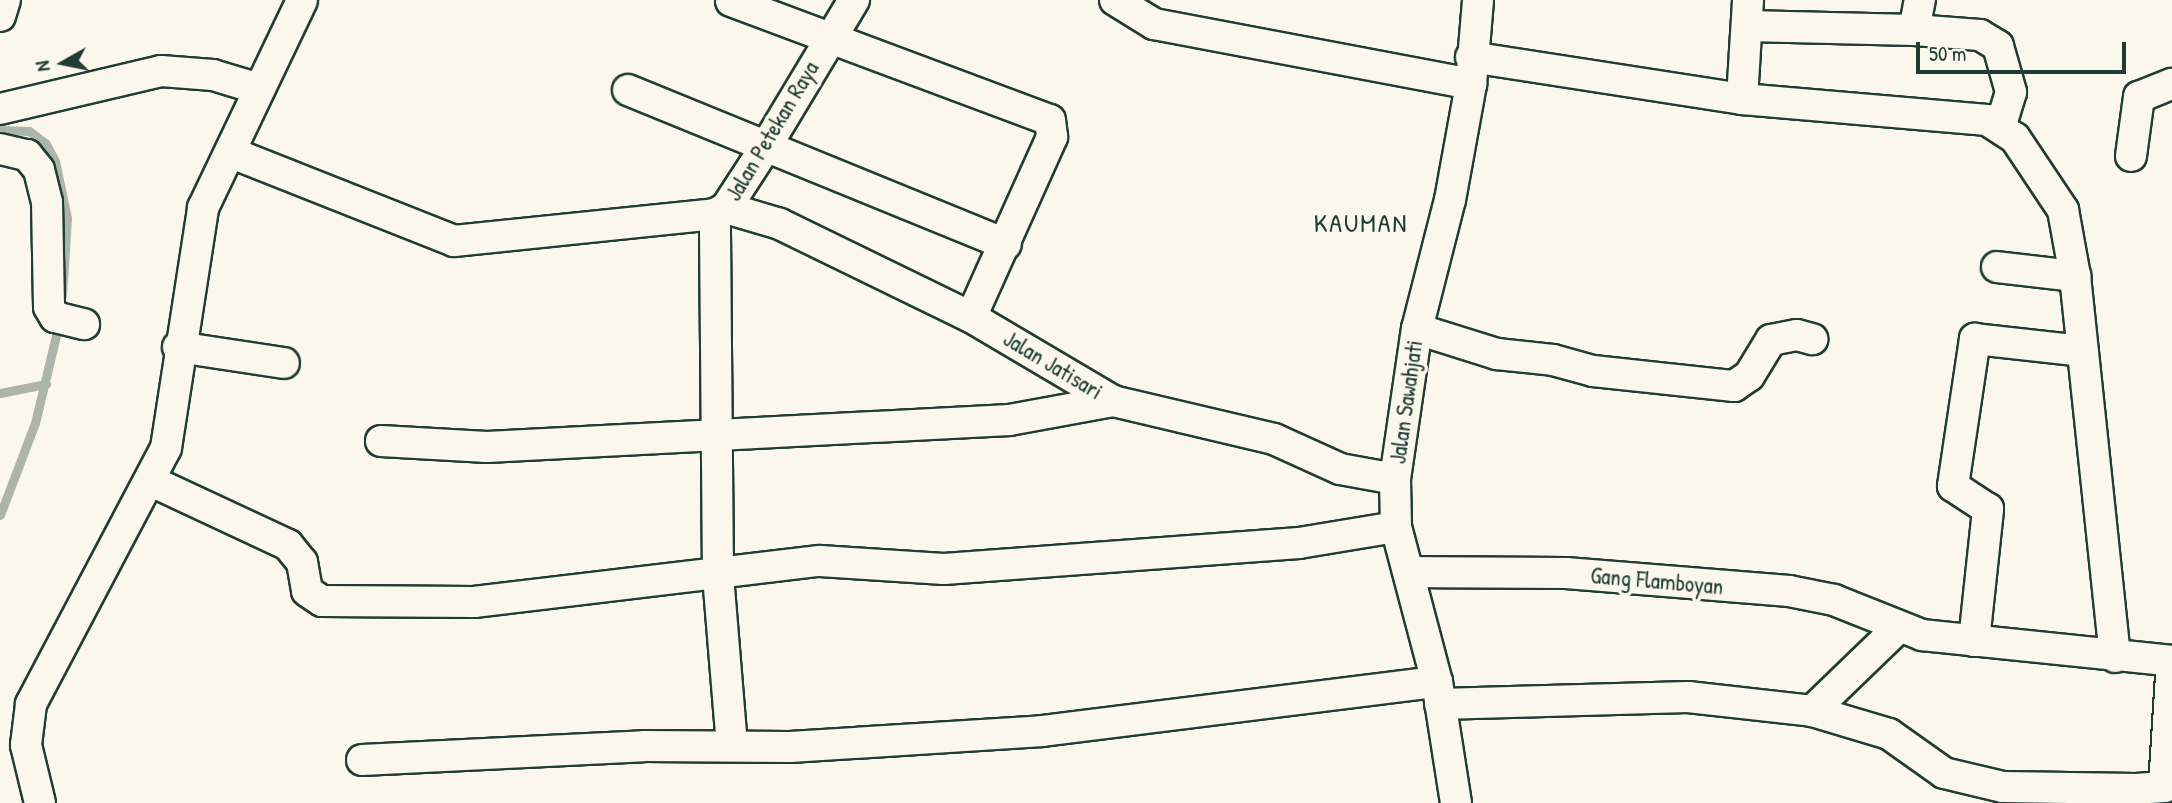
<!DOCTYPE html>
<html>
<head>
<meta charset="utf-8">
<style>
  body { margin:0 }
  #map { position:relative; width:2172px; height:803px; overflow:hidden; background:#fbf7ec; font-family:"Patrick Hand",sans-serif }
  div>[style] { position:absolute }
  .stream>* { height:9px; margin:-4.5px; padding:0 4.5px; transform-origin:4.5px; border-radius:4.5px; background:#adb4aa }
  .roads { filter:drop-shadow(2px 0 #1f3d34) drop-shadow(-2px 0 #1f3d34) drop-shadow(0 2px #1f3d34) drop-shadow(0 -2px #1f3d34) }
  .minor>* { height:30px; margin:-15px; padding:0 15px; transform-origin:15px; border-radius:15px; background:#fbf7ec }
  span { translate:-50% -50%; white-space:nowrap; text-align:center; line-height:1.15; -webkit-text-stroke:7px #fbf7ec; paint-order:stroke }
  .street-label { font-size:23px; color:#1f3d34 }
  .quarter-label { font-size:26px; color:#1f3d34; letter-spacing:2px }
  .north { position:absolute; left:28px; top:28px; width:70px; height:70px; -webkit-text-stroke:5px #fbf7ec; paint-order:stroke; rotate:261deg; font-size:19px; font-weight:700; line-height:28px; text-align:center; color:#1f3d34 }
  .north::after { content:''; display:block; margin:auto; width:24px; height:32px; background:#1f3d34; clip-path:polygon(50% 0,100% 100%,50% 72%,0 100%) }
  .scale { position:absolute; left:1916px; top:42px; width:210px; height:32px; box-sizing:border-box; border:4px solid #1f3d34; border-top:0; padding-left:9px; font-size:21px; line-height:24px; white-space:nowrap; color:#1f3d34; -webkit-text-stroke:5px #fbf7ec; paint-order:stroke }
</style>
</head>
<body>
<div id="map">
  <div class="stream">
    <div style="left:0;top:130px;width:29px;rotate:2deg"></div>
    <div style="left:29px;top:131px;width:21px;rotate:37deg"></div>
    <div style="left:46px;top:144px;width:19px;rotate:62deg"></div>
    <div style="left:55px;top:161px;width:58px;rotate:78.1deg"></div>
    <div style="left:67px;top:218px;width:77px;rotate:93.7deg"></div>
    <div style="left:0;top:393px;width:47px;rotate:-11.1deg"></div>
    <div style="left:0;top:515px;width:98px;rotate:-69.2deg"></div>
    <div style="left:35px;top:423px;width:103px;rotate:-76.5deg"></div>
  </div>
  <div class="roads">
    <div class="minor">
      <div style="left:1115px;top:0;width:46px;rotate:31.6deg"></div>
      <div style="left:1154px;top:24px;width:323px;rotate:10.7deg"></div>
      <div style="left:731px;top:1px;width:340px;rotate:20.5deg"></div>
      <div style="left:1050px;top:120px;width:17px;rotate:83deg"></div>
      <div style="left:1052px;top:137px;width:197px;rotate:114.2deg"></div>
      <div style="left:0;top:16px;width:17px;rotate:-73deg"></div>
      <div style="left:1747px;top:26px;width:167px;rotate:1.4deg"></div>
      <div style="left:1914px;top:30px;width:31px;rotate:-79deg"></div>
      <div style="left:1914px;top:30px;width:66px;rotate:4.3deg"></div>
      <div style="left:1980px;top:35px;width:21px;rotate:31deg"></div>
      <div style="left:1998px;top:46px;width:48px;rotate:74.2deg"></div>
      <div style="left:2011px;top:92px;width:37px;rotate:107deg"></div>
      <div style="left:1471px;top:57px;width:274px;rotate:8.8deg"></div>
      <div style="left:1742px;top:99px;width:246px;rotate:4.9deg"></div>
      <div style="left:1987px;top:120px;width:33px;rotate:33deg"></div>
      <div style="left:2015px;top:138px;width:87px;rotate:56.3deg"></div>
      <div style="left:2063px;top:210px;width:67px;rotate:79.7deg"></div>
      <div style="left:2075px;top:276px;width:383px;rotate:84deg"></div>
      <div style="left:628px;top:90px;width:408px;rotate:22.2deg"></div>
      <div style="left:1742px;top:99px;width:99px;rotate:-86.5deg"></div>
      <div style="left:0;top:109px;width:165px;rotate:-13.3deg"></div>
      <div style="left:161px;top:71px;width:52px;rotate:4.4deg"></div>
      <div style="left:213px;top:75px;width:48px;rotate:16.9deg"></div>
      <div style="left:0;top:149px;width:28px;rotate:13deg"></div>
      <div style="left:27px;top:155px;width:19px;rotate:51deg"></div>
      <div style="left:39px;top:170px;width:33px;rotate:76deg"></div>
      <div style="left:47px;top:202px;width:105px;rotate:88.9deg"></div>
      <div style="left:49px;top:307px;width:12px;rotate:59deg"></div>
      <div style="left:55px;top:317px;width:30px;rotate:14deg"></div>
      <div style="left:232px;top:153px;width:239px;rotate:21.6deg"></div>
      <div style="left:454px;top:241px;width:262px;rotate:-5.9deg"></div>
      <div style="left:2131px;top:156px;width:60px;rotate:-82.3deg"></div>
      <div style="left:2139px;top:97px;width:35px;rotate:-22deg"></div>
      <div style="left:726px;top:208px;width:56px;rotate:16.5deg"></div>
      <div style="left:780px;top:224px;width:212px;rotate:26deg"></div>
      <div style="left:971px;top:317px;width:165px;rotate:30.6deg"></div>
      <div style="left:1113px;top:401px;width:165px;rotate:13.3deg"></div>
      <div style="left:1274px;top:439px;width:72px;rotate:24.4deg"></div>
      <div style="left:1340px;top:469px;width:56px;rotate:10.3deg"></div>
      <div style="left:1997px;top:267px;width:79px;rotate:6.6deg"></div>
      <div style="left:1417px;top:329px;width:84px;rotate:17.4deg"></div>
      <div style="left:1497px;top:354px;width:56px;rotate:6.1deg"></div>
      <div style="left:1553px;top:360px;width:41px;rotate:15.4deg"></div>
      <div style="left:1593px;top:371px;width:142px;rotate:6.1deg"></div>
      <div style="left:1734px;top:386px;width:18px;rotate:-34deg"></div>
      <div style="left:1749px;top:376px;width:42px;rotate:-58.6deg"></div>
      <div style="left:1771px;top:340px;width:26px;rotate:-11deg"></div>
      <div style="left:1797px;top:335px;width:16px;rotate:15deg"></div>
      <div style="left:178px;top:347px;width:107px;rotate:8.6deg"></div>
      <div style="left:381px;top:441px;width:106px;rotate:3.2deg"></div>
      <div style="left:487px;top:447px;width:523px;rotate:-2.96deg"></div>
      <div style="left:1009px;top:420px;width:106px;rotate:-10.4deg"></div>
      <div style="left:151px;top:481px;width:151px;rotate:25deg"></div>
      <div style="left:288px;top:545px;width:22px;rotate:51deg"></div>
      <div style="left:302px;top:562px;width:29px;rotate:80deg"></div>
      <div style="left:307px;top:591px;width:18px;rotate:34deg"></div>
      <div style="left:322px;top:601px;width:152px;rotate:0.4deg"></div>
      <div style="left:474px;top:602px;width:348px;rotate:-6.8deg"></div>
      <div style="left:820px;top:561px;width:124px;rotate:3.7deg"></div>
      <div style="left:944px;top:569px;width:356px;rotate:-4.2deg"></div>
      <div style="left:1299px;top:543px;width:98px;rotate:-9.4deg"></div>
      <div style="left:1409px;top:572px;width:157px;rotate:0.4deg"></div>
      <div style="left:1566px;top:573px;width:224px;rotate:4.6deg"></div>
      <div style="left:1789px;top:591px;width:46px;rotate:11.3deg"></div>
      <div style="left:1834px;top:600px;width:95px;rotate:21.7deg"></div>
      <div style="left:1922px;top:635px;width:251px;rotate:5.9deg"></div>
      <div style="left:1974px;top:641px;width:133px;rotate:-83.9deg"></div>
      <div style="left:1988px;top:509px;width:42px;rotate:-146.7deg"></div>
      <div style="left:1953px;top:486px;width:149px;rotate:-81.5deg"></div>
      <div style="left:1975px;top:339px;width:108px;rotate:6.4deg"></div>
      <div style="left:1440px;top:704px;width:248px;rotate:-1.6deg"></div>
      <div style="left:1688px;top:697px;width:125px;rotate:6.4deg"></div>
      <div style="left:1812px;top:711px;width:80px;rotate:16.6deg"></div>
      <div style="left:1889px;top:734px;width:67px;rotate:35.3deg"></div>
      <div style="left:1944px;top:773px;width:61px;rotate:13.3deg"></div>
      <div style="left:2003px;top:787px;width:133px;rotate:0.9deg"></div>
      <div style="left:2136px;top:789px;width:28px;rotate:-4deg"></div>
      <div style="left:2164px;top:787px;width:126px;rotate:-86.4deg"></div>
      <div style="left:1812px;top:711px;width:120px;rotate:-44deg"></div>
      <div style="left:732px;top:746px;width:172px;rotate:-94.7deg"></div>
      <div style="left:718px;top:575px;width:361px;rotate:-90.5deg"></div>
      <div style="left:715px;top:214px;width:13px;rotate:-29deg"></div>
      <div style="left:726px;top:208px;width:72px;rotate:-57deg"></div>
      <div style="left:765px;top:148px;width:173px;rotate:-59deg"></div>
      <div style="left:362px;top:760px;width:282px;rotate:-2.8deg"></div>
      <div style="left:644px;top:746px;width:146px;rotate:0.4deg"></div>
      <div style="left:790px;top:747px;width:253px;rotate:-3.6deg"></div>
      <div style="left:1042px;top:731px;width:398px;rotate:-7.1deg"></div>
      <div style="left:40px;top:803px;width:60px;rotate:-103.6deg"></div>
      <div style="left:26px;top:745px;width:41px;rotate:-83deg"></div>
      <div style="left:31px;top:704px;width:289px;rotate:-62.2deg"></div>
      <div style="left:166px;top:448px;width:243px;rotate:-81.2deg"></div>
      <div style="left:203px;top:208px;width:230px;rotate:-64.5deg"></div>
      <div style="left:1456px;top:803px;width:122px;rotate:-98.9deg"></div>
      <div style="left:1437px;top:682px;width:160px;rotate:-104.8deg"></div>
      <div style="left:1396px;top:527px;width:48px;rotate:-91.2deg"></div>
      <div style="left:1395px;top:479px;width:152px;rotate:-81.7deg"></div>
      <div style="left:1417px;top:329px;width:133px;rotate:-75.7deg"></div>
      <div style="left:1450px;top:200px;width:118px;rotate:-79.7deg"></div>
      <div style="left:1471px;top:84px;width:84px;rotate:-85.2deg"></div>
    </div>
  </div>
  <div class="street-label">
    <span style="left:772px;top:131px;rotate:-59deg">Jalan Petekan Raya</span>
    <span style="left:1053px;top:365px;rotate:31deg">Jalan Jatisari</span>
    <span style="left:1406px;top:402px;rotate:-82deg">Jalan Sawahjati</span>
    <span style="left:1657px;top:581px;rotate:5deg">Gang Flamboyan</span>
  </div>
  <div class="quarter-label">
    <span style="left:1361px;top:223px">KAUMAN</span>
  </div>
  <div class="north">N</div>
  <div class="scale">50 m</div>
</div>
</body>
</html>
